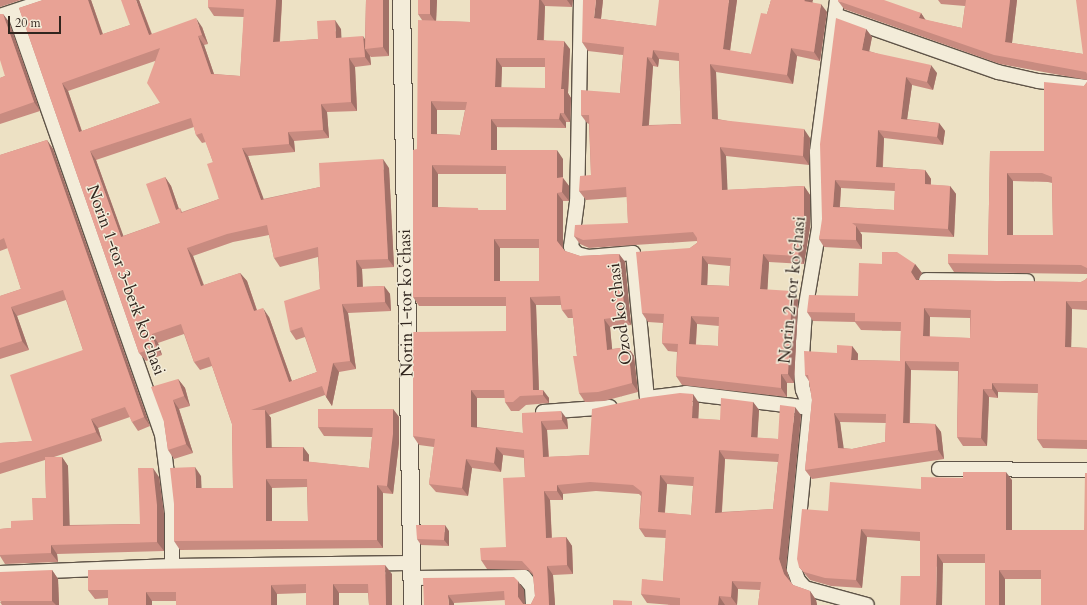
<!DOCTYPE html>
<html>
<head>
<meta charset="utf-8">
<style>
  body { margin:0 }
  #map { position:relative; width:1087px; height:605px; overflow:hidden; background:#ede1c4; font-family:Cardo,serif }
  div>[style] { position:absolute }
  .roads { filter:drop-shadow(1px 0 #5f5448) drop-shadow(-1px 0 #5f5448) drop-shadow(0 1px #5f5448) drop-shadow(0 -1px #5f5448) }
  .minor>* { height:14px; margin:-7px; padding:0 7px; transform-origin:7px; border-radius:7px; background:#f3ecd9 }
  .tertiary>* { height:17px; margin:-8.5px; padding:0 8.5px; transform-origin:8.5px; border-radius:8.5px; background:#f3ecd9 }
  .wall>* { inset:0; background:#c88b80 }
  .shaded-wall>* { inset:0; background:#a27168 }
  .building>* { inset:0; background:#e8a295 }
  span { translate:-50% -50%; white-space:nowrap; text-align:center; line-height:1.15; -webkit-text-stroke:3px #f3ecd9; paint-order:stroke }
  .street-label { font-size:17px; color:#30251e }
  .scale { position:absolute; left:8px; top:16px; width:53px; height:18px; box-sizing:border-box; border:2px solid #30251e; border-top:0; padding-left:5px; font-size:12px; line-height:14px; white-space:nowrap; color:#30251e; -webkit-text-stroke:3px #f3ecd9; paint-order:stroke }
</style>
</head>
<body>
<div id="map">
  <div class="roads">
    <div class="minor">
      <div style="left:581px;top:0;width:202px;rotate:91.1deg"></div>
      <div style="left:577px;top:202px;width:45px;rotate:97.6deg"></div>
      <div style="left:571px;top:247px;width:9px;rotate:49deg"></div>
      <div style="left:577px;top:254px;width:11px;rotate:15deg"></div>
      <div style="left:588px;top:257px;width:45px;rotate:-5.1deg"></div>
      <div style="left:633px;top:253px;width:146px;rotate:84.5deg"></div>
      <div style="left:647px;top:398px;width:39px;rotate:-7deg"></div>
      <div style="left:686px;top:393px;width:125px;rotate:6.9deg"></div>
      <div style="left:837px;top:0;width:153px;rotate:97.5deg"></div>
      <div style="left:817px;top:152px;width:76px;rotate:88.5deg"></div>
      <div style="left:819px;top:228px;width:84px;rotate:99.6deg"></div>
      <div style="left:805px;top:311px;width:61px;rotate:93.8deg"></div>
      <div style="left:801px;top:372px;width:18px;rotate:84deg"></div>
      <div style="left:803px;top:390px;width:19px;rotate:69deg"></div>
      <div style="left:810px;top:408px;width:162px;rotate:95.7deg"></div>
      <div style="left:794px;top:569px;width:12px;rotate:70deg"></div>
      <div style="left:798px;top:580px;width:11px;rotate:49deg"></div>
      <div style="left:805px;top:588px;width:64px;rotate:15.3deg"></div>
      <div style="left:14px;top:12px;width:447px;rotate:70.7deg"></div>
      <div style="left:162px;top:434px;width:80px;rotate:82.8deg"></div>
      <div style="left:172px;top:513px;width:53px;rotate:90deg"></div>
      <div style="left:835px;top:15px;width:173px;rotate:19.3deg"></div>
      <div style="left:998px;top:72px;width:41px;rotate:12.7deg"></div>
      <div style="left:1038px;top:81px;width:49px;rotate:7deg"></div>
      <div style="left:0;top:16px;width:51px;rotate:-18.4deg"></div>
      <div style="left:926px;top:280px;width:101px;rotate:0.6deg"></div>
      <div style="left:543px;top:412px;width:67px;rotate:-4.3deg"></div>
      <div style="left:939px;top:469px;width:148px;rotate:0.4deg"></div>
      <div style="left:0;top:573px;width:172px;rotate:-2.3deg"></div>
      <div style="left:172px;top:566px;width:238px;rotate:-0.7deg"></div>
      <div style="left:411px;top:578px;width:113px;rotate:-0.5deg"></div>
      <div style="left:524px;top:577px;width:13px;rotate:51deg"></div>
      <div style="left:532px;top:587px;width:18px;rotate:87deg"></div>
    </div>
    <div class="tertiary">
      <div style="left:401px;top:0;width:605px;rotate:88.96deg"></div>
    </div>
  </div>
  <div class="wall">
    <div style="clip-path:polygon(0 0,21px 0,0 7px)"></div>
    <div style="clip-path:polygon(evenodd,43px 0,91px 0,103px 34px,130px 25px,139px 0,152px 34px,202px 27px,208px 44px,204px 45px,214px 74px,240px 76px,244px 17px,214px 16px,208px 7px,208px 0,282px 0,280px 42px,318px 39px,341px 29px,341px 38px,365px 39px,366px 0,389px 0,389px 56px,371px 57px,370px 56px,371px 65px,355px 67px,357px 111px,327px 112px,329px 138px,294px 141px,295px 152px,248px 156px,263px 199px,320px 187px,389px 168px,394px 267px,362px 269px,363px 287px,384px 286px,390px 294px,391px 311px,348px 313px,356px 369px,339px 372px,332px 406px,325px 395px,269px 415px,271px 418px,271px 447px,303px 447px,309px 455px,309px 462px,369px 468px,372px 437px,324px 436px,318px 427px,393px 409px,399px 417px,399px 443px,393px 494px,383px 493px,383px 548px,180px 550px,174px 541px,201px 476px,201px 488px,233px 488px,232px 424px,212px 366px,200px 370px,194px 362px,184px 334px,158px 343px,162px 355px,146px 361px,139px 353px,19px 8px,43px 0,155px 61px,160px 103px,82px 131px,68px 91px,155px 61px,43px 0,194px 127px,196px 135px,202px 143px,206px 142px,213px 162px,219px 199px,182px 212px,180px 208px,179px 209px,171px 186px,165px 177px,160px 223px,123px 236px,96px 160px,194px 127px,43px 0,269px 235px,274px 258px,280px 267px,318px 257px,320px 289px,290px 331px,296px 340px,305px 337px,317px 372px,292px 381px,269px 317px,257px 310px,247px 281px,240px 273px,204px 285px,193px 256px,233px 242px,269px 235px,43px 0,307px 487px,308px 521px,272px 521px,272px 488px,307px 487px)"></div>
    <div style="clip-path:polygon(evenodd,418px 0,437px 0,436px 21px,470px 22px,470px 0,573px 0,572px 7px,545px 6px,544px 40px,570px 49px,568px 93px,571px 98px,570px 122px,566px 122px,566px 128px,497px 127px,497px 150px,563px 159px,563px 178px,569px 186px,569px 201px,563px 201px,563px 249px,565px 251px,580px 256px,619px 254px,625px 262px,631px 325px,610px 327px,612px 349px,628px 347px,634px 356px,638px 392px,604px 401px,585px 402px,579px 393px,577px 356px,573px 318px,568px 318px,562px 310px,561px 305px,536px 305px,539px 390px,549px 398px,549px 403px,526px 405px,519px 411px,511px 411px,505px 402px,505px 398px,477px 398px,477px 427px,523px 433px,522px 413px,567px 419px,568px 429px,547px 430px,549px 457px,589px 455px,699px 403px,698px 419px,720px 420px,753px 402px,759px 410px,757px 438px,778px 439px,801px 415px,786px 568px,790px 581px,793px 585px,810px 591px,816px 600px,817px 605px,758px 605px,760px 590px,738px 589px,737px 605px,671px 605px,647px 603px,641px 594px,663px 581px,666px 538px,645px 537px,639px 528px,641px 496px,639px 494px,596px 491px,563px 494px,563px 500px,550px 500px,552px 538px,566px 537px,572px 546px,573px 574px,553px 575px,555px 605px,505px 605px,505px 600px,454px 603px,423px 578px,524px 590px,524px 604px,531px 604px,535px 596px,533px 575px,528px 570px,487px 569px,481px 560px,506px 547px,525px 477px,524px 458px,503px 455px,501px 472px,472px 468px,468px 496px,436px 492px,429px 484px,434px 447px,419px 445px,413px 436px,506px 331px,506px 306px,419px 306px,413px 297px,422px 20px,418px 14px,418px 0,502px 67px,545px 67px,545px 88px,501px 88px,502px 67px,418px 0,437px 110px,465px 110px,460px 135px,437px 134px,437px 110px,418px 0,438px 174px,506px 174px,506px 210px,480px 210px,438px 207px,438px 174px,418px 0,500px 248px,539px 248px,539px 281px,500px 281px,500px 248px,418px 0,725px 459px,778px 462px,773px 509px,722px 512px,725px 459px,418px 0,667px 484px,693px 486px,691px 515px,665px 513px,667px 484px)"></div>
    <div style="clip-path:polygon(evenodd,603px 0,601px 19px,656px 26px,737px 0,730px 51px,751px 54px,767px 14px,771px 0,813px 0,812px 2px,827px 12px,820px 61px,797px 56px,793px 84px,716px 72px,718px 119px,810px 138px,809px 165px,726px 156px,727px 190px,804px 186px,810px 195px,810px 227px,804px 264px,769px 262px,767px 290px,798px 300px,794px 383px,787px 383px,787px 397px,682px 385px,676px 376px,677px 352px,668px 351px,662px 343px,663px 323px,648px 322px,642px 313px,690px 248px,697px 243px,697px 241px,589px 248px,580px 244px,574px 236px,628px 223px,627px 197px,586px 200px,579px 191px,591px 175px,589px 124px,587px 123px,581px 115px,620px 93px,623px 55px,588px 51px,582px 42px,603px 0,659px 59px,679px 61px,681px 124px,649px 125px,653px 66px,658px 67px,659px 59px,603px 0,708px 264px,730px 266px,729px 286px,707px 285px,708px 264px,603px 0,697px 324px,719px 326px,718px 346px,696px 345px,697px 324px)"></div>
    <div style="clip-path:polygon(938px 0,1017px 0,1012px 43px,1083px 54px,1087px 0,1087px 80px,1000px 64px,844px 9px,838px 1px,921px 13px,925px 20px,962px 28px,965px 6px,941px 4px)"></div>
    <div style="clip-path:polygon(3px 14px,9px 22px,40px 111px,0 124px,0 78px,5px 76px)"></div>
    <div style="clip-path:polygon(evenodd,866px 29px,872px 37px,869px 51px,937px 73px,933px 90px,912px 85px,907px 119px,939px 123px,945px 131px,943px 145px,884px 138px,883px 167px,925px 170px,931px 179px,931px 185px,950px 186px,956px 194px,954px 237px,860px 232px,862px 235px,862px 249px,824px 247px,819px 239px,866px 29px,841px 188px,895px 191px,894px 210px,840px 207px,841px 188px)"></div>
    <div style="clip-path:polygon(evenodd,1087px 82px,1087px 274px,954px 272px,948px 263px,988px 255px,990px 151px,1044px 151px,1084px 86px,1087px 82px,1013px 181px,1048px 182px,1052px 183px,1053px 235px,1013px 235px,1013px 181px)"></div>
    <div style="clip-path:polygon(47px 140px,53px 149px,150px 426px,138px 431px,132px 422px,130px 417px,98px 428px,102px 441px,54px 457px,62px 457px,68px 466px,69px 525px,140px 524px,159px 477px,164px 514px,164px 551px,57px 554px,58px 562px,5px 564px,0 556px,0 529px,11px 528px,33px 520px,46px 498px,45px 460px,0 474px,0 443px,32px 441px,83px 350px,66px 300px,17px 316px,29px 350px,0 359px,0 296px,21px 289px,8px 248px,0 251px,0 155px)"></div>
    <div style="clip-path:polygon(evenodd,915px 264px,922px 273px,918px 280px,1081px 282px,1085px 280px,1087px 278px,1087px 310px,1072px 309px,1071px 347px,1087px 348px,1087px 449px,1043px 448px,1037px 439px,1038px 393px,998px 392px,998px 398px,989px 397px,987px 446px,963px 446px,957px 437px,958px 371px,911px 370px,910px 423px,935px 424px,941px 432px,944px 459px,812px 479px,805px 470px,812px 400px,809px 381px,805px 375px,837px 353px,852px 346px,858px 354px,858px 360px,900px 361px,901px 331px,861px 330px,855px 322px,813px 321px,807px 312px,858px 296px,915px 264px,930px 317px,970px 318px,970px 338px,930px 337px,930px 317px,915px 264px,840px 422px,886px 423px,885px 442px,852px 449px,843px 448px,840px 422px)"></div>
    <div style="clip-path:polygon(178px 379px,185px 388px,190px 406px,179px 409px,193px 453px,174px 459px,168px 450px,164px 422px)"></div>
    <div style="clip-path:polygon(1012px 480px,1012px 530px,1084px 530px,1087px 605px,1041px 579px,1005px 579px,1005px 605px,985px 605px,985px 563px,943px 563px,920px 576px,920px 541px,867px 537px,862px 588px,831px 586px,810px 580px,799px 567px,828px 511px,921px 489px)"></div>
    <div style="clip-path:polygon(449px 531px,449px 546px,421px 545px,417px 539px)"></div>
    <div style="clip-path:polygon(52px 570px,58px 579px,59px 605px,2px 605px,0 602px)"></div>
    <div style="clip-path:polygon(392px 574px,392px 605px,369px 605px,368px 593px,339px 593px,339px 605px,306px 605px,306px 593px,277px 594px,176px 601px,152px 601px,108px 598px,95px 599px,88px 590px)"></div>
  </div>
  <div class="shaded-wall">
    <div style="clip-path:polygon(88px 0,91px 0,106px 44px,100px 35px)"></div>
    <div style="clip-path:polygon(136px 0,139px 0,155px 44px,149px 35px)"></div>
    <div style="clip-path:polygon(276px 0,282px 0,279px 51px,273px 42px)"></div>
    <div style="clip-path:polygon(383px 0,389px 0,389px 56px,383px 47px)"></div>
    <div style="clip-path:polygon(430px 0,437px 0,436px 23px,430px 14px)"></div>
    <div style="clip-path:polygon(539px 0,541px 0,545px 6px,543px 49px,537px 40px)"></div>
    <div style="clip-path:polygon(567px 0,573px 0,572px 7px)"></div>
    <div style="clip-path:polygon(596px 0,603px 0,600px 27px,594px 18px)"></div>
    <div style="clip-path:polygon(729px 0,737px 0,729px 58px,723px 49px)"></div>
    <div style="clip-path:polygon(805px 0,813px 0,810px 10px,804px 1px)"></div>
    <div style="clip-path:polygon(1010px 0,1017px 0,1011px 51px,1005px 42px)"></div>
    <div style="clip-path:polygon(821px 4px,827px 12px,820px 61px,814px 52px)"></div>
    <div style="clip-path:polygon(921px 13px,927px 22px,919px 18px)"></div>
    <div style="clip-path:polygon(3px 14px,9px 22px,40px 111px,34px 102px)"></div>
    <div style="clip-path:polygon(196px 18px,202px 27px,208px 44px,202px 35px)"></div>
    <div style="clip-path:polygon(335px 20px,341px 29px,342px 47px,336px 38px)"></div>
    <div style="clip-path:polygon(866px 29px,872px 37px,868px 58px,862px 50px)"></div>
    <div style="clip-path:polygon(198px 36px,204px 45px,217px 83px,211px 74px)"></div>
    <div style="clip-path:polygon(363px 36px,369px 45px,365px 49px,370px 56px,371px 65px,365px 57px)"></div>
    <div style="clip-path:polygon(564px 41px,570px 49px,568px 93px,571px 98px,570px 122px,564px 113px,561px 89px)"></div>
    <div style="clip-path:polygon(791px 48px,797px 56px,793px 84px,787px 75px)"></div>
    <div style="clip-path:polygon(653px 50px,659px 59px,658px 67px,652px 58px)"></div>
    <div style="clip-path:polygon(647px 57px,653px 66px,648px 134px,642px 126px)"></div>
    <div style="clip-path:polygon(349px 58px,355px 67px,357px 111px,351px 102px)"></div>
    <div style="clip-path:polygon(496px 58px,502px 67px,501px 96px,495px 87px)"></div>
    <div style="clip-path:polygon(710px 64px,716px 72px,718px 127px,712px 119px)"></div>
    <div style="clip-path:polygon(931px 65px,937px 73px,933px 90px,927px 82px)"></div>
    <div style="clip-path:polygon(906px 77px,912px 85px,906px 127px,901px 119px)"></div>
    <div style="clip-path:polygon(62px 83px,68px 91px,85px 141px,79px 132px)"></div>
    <div style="clip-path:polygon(431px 101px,437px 110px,437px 143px,431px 134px)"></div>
    <div style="clip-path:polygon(321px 104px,327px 112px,329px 138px,323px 130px)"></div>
    <div style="clip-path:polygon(560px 113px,566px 122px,566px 128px,559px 119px)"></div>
    <div style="clip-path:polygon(491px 119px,497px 127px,497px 158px,491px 150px)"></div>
    <div style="clip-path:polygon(939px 123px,945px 131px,943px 145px,937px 137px)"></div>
    <div style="clip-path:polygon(804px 129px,810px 138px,809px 165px,803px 156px)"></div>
    <div style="clip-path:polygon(878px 130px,884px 138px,882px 175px,876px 167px)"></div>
    <div style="clip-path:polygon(288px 132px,294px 141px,295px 152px,289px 144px)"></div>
    <div style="clip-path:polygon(47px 140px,53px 149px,150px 426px,144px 417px)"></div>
    <div style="clip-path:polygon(720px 147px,726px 156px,728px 199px,722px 190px)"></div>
    <div style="clip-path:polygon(242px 148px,248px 156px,267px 208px,261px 200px)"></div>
    <div style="clip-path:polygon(557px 150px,563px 159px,563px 178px,569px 186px,569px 201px,562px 192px,557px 178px)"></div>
    <div style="clip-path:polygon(90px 151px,96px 160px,127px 246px,121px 237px)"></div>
    <div style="clip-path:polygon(383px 159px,389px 168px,394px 267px,388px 259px)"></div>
    <div style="clip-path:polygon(432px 165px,438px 174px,438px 216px,432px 207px)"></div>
    <div style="clip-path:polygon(925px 170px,931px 179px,930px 192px,925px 184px)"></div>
    <div style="clip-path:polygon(1007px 173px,1013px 181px,1013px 243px,1007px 235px)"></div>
    <div style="clip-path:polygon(165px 177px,171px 186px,182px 218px,176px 210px)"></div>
    <div style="clip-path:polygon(835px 180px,841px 188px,839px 215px,833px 207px)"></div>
    <div style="clip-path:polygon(804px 186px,810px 195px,810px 227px,804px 264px,798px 256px)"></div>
    <div style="clip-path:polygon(950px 186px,956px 194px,954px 237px,948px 229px)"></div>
    <div style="clip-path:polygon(557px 193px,563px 201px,563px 250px,557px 241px)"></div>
    <div style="clip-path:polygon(856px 226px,862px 235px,862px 249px,856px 240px)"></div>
    <div style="clip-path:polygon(494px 239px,500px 248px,500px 290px,494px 281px)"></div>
    <div style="clip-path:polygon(187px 248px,193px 256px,207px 295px,201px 286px)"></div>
    <div style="clip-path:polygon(619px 254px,625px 262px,631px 325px,625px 316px)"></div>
    <div style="clip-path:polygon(763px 254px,769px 262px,767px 298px,760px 289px)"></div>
    <div style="clip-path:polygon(702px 256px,708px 264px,707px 293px,701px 285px)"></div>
    <div style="clip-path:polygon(356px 260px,362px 269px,363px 296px,357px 287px)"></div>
    <div style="clip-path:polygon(915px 264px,922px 273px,918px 280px,916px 280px,911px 272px)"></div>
    <div style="clip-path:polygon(240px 273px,247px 281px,260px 320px,254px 311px)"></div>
    <div style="clip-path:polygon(384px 286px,390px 294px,391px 311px,385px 302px)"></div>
    <div style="clip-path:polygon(792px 291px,798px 300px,794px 383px,788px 374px)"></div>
    <div style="clip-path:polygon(530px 297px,536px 305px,539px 395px,533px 390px)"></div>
    <div style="clip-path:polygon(1066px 301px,1072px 309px,1071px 356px,1065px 347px)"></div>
    <div style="clip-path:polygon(342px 304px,348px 313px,356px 369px,350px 361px)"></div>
    <div style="clip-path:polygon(11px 307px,17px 316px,29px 350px,22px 341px)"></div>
    <div style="clip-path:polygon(263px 308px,269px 317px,295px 390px,289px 382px)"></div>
    <div style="clip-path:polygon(924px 308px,930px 317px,929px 345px,923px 336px)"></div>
    <div style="clip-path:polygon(691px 316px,697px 324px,695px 353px,689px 344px)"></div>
    <div style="clip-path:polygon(604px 319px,610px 327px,613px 358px,607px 350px)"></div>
    <div style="clip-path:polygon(152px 334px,158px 343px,162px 355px,156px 347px)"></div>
    <div style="clip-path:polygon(852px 346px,858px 354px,857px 368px,851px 360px)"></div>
    <div style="clip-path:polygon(628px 347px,634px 356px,638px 392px,632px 383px)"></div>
    <div style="clip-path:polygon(905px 361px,911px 370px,909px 432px,903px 423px)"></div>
    <div style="clip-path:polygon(333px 363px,339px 372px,332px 406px,326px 397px)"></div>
    <div style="clip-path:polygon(781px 374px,787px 383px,787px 397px,781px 388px)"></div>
    <div style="clip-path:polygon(178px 379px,185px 388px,190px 406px,184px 396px)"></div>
    <div style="clip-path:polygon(992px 383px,998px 392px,998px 398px,992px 389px)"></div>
    <div style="clip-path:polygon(983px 389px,989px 397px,987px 446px,981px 438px)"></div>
    <div style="clip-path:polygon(471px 390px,477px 398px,477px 435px,471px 427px)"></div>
    <div style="clip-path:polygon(543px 390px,549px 398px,549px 403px,543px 395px)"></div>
    <div style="clip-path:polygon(693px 394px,699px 403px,698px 427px,692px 418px)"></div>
    <div style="clip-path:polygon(173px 400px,179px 409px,193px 453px,186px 444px)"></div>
    <div style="clip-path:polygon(753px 402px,759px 410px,757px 446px,751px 437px)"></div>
    <div style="clip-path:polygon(795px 407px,801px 415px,786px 568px,790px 583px,784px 574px,779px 559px)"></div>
    <div style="clip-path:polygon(393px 409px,399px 417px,399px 443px,393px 494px,387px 486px)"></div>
    <div style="clip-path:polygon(265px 410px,271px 418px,272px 456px,266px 448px)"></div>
    <div style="clip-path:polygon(561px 411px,567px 419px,568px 429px,562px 420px)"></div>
    <div style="clip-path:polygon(834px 413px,840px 422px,845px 457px,838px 448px)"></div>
    <div style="clip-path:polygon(91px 419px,98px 428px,102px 441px,96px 432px)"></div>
    <div style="clip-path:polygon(541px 421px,547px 430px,549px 466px,543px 457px)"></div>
    <div style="clip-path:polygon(935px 424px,941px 432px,944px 459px,938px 450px)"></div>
    <div style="clip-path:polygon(303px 447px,309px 455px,309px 470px,303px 461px)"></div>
    <div style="clip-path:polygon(496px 447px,503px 455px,501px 472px,494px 463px)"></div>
    <div style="clip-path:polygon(719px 450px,725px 459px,721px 522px,715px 513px)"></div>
    <div style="clip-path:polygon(62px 457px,68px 466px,70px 534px,63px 526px)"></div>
    <div style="clip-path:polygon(466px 459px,472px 468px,468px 496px,462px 488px)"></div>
    <div style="clip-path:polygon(195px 467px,201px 476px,202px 497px,196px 488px)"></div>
    <div style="clip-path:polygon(153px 468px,159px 477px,164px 514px,164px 551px,157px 542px)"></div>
    <div style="clip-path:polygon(1006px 472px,1012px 480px,1012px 538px,1006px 530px)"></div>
    <div style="clip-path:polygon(660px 475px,667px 484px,664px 521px,658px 512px)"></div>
    <div style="clip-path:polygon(266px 479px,272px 488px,272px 529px,266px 521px)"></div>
    <div style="clip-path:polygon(377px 485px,383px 493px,383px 548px,377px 540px)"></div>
    <div style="clip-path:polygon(557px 485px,563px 494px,563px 500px,557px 491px)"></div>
    <div style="clip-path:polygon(544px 491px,550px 500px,552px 547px,546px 538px)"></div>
    <div style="clip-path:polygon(445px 525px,449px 531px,449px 546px,444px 540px)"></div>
    <div style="clip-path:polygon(861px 529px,867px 537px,862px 588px,856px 580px)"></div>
    <div style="clip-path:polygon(566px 537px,572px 546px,573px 574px,567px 565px)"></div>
    <div style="clip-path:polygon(51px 545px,57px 554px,58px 562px,51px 553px)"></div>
    <div style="clip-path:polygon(937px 554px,943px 563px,942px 605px,936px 605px)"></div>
    <div style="clip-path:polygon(385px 565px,392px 574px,392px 605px,386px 605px)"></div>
    <div style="clip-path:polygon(547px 566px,553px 575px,555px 605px,549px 605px)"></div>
    <div style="clip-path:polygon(52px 570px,58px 579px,59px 605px,56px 605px,52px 601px)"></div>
    <div style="clip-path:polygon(999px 570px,1005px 579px,1005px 605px,999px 605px)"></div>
    <div style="clip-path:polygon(518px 581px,524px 590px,525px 605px,524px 605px,518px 597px)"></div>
    <div style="clip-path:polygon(732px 581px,738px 589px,737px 605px,731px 597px)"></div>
    <div style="clip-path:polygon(333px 584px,339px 593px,339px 605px,333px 605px)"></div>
    <div style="clip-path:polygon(271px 585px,277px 594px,277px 605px,271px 605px)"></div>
    <div style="clip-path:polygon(810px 591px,816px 600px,817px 605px,811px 605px)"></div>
    <div style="clip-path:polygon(146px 592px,152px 601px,152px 605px,146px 605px)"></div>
    <div style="clip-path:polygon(448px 595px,454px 603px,454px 605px,449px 605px)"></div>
    <div style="clip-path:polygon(719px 596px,725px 605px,718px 605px)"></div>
  </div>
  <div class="building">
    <div style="clip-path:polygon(evenodd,43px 0,88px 0,100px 35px,130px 25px,121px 0,136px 0,149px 35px,196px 18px,202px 35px,198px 36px,211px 74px,240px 76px,244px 9px,208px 7px,208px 0,276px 0,273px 42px,318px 39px,317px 21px,335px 20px,336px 38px,363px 36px,365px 57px,349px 58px,351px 102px,321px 104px,323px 130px,288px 132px,289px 144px,242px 148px,261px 200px,320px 187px,319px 163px,383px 159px,388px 259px,356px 260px,357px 287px,384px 286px,385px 302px,342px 304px,350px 361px,333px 363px,326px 397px,322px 386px,251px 410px,265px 410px,266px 448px,303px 447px,303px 461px,369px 468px,373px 428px,318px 427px,318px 409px,393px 409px,393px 434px,387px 486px,377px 485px,377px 540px,174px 541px,174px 504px,170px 468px,195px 467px,196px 488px,233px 488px,232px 424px,209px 357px,194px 362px,181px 324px,152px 334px,156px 347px,139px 353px,19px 8px,43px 0,160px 48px,147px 83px,160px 103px,79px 132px,62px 83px,160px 48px,43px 0,191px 118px,196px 135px,202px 133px,213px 162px,207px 164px,219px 199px,181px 213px,180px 208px,176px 210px,165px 177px,146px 184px,160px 223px,121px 237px,90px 151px,191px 118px,43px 0,267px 225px,274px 258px,318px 247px,320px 289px,284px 301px,290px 331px,302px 327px,317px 372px,289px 382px,263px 308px,254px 311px,240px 273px,201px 286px,187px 248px,227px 234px,267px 225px,43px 0,266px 479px,307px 479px,308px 521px,266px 521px,266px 479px)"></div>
    <div style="clip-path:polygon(366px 0,383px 0,383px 47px,365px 49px)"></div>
    <div style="clip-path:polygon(418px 0,430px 0,430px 14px,418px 14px)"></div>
    <div style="clip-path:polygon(evenodd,470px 0,539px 0,537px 40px,564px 41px,561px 89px,564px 89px,564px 113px,560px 113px,559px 119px,491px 119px,491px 150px,557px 150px,557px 178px,563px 177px,562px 192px,557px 193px,557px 241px,565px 251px,580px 256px,619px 254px,625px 316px,604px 319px,607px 350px,628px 347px,632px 383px,598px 392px,579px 393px,573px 356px,577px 356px,572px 309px,562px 310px,560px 296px,530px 297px,533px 390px,543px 390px,543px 395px,520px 396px,513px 402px,505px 402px,504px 390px,471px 390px,471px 427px,523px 433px,522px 413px,561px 411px,562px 420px,541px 421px,543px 457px,589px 455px,592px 409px,643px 398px,680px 393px,693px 394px,692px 418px,720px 420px,721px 398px,753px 402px,751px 437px,778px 439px,780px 405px,795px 407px,779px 559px,784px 574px,793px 585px,810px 591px,811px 605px,758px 605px,761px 582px,732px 581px,731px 597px,719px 596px,718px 605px,680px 605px,680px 598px,641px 594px,642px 579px,663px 581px,666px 530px,639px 528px,642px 492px,633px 485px,590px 482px,557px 485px,557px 491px,544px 491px,546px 538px,566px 537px,567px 565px,547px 566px,549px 605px,505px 605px,504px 591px,448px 595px,449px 605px,424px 605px,423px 578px,514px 577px,518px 581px,518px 597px,523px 604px,531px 604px,535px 596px,533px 573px,522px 561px,481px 560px,480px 548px,506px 547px,503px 478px,525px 477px,524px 450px,496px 447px,494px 463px,466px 459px,462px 488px,429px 484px,435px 439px,413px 436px,413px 332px,506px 331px,506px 297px,413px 297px,413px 150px,417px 149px,418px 20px,470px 22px,470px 0,496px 58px,545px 58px,545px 88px,495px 87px,496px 58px,470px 0,431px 101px,467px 102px,460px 135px,431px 134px,431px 101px,470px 0,432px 165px,506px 166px,506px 210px,478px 210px,478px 208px,432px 207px,432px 165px,470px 0,494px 239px,539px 239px,539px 281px,494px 281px,494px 239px,470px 0,719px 450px,779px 454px,773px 509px,715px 513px,719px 450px,470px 0,660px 475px,694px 477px,691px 515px,658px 512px,660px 475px)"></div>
    <div style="clip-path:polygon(evenodd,583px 0,596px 0,594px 18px,656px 26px,659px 0,729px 0,723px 49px,751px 54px,761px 13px,767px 14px,771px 0,805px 0,804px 1px,821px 4px,814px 52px,791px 48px,787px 75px,710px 64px,712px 119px,804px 129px,803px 156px,720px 147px,722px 190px,804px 186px,804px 219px,798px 256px,763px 254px,760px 289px,792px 291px,788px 374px,781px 374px,781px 388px,676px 376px,678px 344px,662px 343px,664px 314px,642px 313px,636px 252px,690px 248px,697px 243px,697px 238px,693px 232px,583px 240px,574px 236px,575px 225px,628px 223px,626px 187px,579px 191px,580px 176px,591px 175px,589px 115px,581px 115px,581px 90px,620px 93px,624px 47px,582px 42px,583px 0,653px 50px,679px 53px,681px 124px,642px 126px,647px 57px,652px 58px,653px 50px,583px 0,702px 256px,731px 258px,729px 286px,701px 285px,702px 256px,583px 0,691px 316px,719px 317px,718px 346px,689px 344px,691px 316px)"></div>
    <div style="clip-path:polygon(838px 0,884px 0,921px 13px,919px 18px,962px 28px,966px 0,1010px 0,1005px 42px,1083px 54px,1076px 0,1087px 0,1087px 74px,1086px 72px,994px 55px,838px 1px)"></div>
    <div style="clip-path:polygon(0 14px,3px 14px,34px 102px,0 114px,0 78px,5px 76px,0 60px)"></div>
    <div style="clip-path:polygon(evenodd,836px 18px,866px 29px,862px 50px,931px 65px,927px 82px,906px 77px,901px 119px,939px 123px,937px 137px,878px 130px,876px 167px,925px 170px,925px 184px,950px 186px,948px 229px,852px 223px,856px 226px,856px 240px,819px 239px,822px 219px,820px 144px,836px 18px,835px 180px,895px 183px,894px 210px,833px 207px,835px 180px)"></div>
    <div style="clip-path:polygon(evenodd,1044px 82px,1084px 86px,1087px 82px,1087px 268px,1081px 265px,948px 263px,948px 254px,988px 255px,990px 151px,1044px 151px,1044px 82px,1007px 173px,1042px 173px,1052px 177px,1053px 235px,1007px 235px,1007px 173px)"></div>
    <div style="clip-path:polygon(47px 140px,144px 417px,132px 422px,125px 407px,91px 419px,96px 432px,0 463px,0 443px,32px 441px,10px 375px,83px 350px,63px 290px,11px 307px,22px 341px,0 348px,0 296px,21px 289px,4px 238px,0 240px,0 155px)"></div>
    <div style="clip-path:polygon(evenodd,882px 252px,897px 252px,915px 264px,911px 272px,916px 280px,1081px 282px,1085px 280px,1087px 278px,1087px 301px,1066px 301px,1065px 347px,1087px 348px,1087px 440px,1037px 439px,1038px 384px,992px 383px,992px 389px,983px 389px,981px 438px,957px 437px,959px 362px,905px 361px,903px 423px,935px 424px,938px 450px,805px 470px,812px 400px,808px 375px,805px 375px,804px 351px,837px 353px,837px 345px,852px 346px,851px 360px,900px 361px,901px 322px,855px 321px,855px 313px,807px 312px,809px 295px,858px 296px,859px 263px,882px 264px,882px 252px,924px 308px,971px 310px,970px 338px,923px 336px,924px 308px,882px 252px,834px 413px,886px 414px,885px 442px,852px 449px,838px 448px,834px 413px)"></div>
    <div style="clip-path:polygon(178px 379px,184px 396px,173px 400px,186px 444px,168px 450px,164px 422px,151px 387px)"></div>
    <div style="clip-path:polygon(45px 457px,62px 457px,63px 526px,140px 524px,138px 468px,153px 468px,157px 505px,157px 542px,51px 545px,51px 553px,0 555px,0 529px,11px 528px,11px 521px,33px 520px,32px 498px,46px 498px)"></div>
    <div style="clip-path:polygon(963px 472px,1006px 472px,1006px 530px,1084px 530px,1085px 473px,1087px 473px,1087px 605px,1041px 605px,1041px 570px,999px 570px,999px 605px,985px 605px,985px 554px,937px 554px,936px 605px,900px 605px,901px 576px,920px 576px,920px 532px,861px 529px,856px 580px,825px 578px,804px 572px,799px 567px,797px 559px,802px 509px,828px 511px,830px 482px,921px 489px,921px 477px,963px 478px)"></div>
    <div style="clip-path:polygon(416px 525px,445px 525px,444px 540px,417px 539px)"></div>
    <div style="clip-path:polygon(385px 565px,386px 605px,369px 605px,368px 584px,333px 584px,333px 605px,306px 605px,306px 584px,271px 585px,271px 605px,176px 605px,176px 592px,146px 592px,146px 605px,108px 605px,108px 590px,88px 590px,88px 570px)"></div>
    <div style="clip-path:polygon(52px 570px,52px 601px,0 601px,0 572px)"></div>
    <div style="clip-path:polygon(613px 600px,632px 601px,632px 605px,613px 605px)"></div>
  </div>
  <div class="street-label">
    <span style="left:126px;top:280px;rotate:70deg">Norin 1-tor 3-berk koʻchasi</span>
    <span style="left:792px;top:290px;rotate:-84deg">Norin 2-tor koʻchasi</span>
    <span style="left:406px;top:303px;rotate:-91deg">Norin 1-tor koʻchasi</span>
    <span style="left:620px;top:314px;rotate:-97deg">Ozod koʻchasi</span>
  </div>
  <div class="scale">20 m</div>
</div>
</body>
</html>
